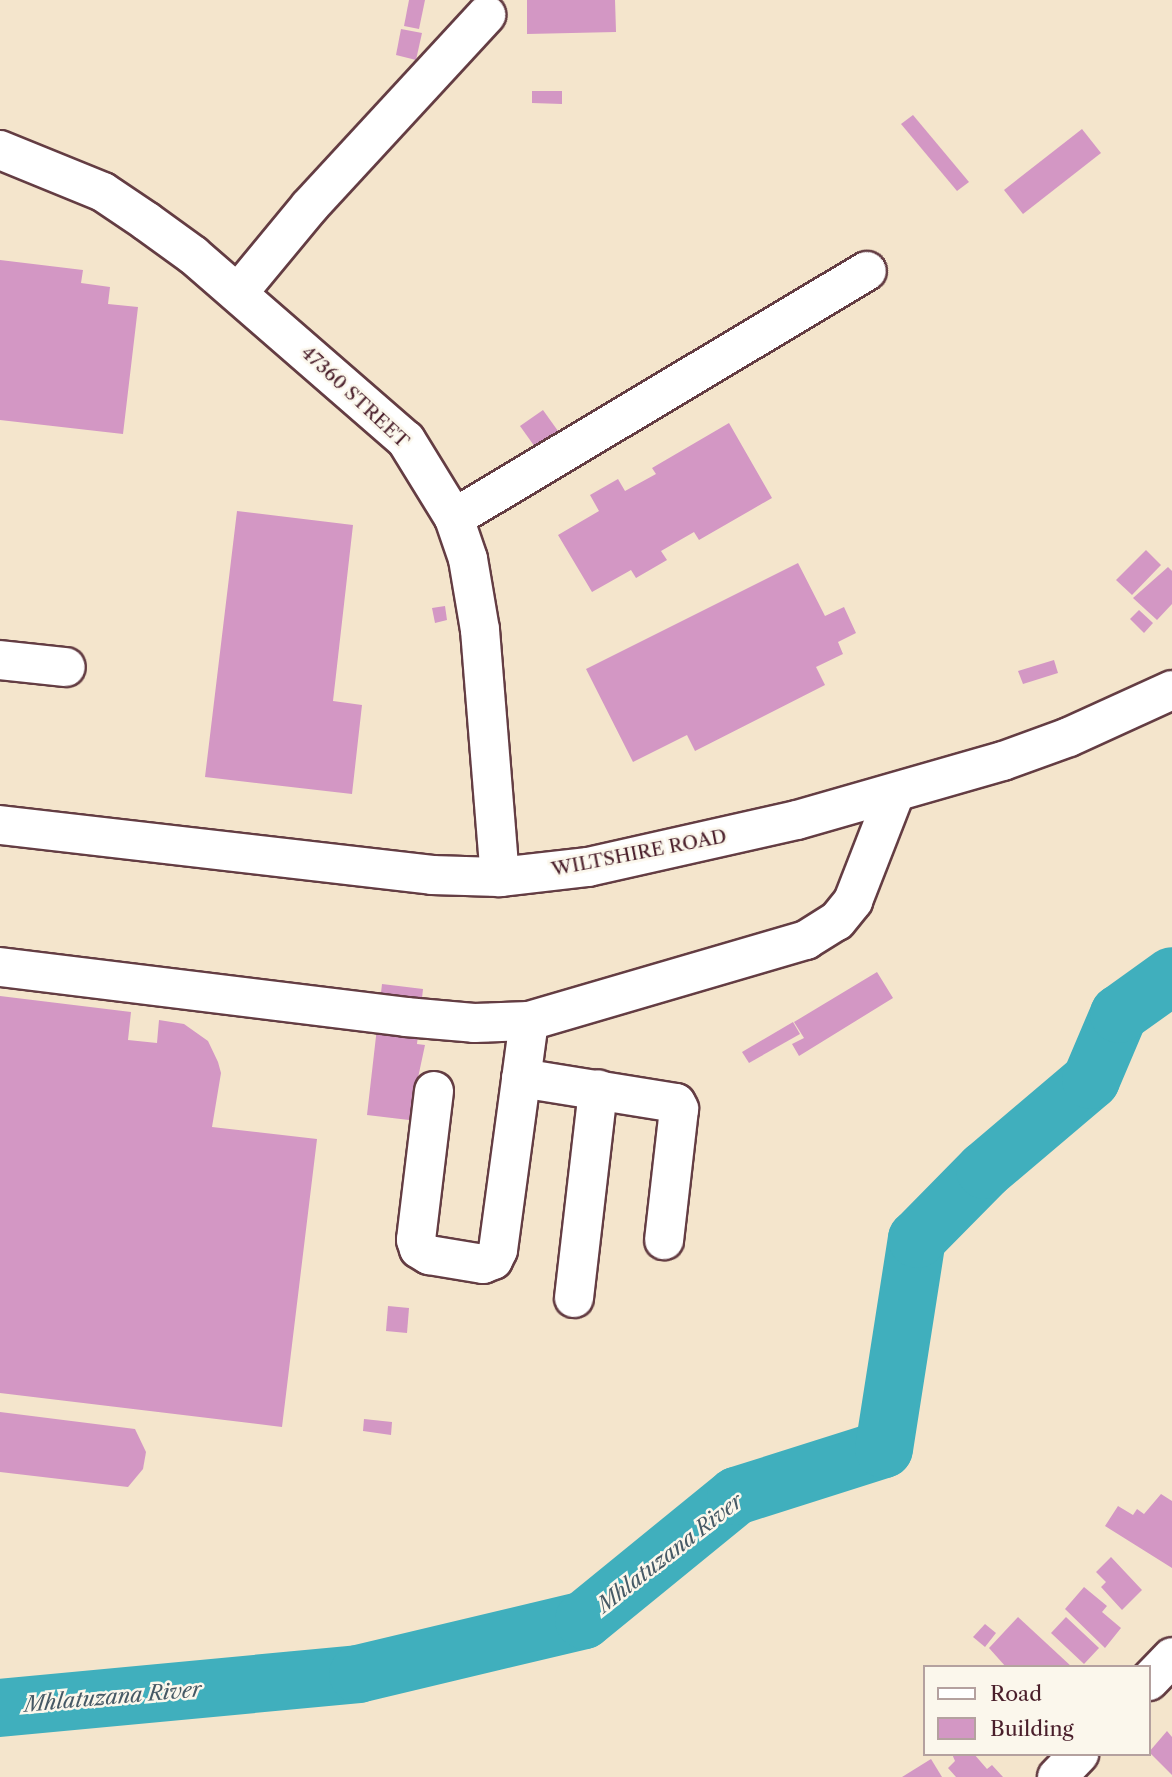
<!DOCTYPE html>
<html>
<head>
<meta charset="utf-8">
<style>
  body { margin:0 }
  #map { position:relative; width:1172px; height:1777px; overflow:hidden; background:#f4e5cc; font-family:"Libre Caslon Text",serif }
  div>[style] { position:absolute }
  .river>* { height:58px; margin:-29px; padding:0 29px; transform-origin:29px; border-radius:29px; background:#40afbd }
  .building>* { inset:0; background:#d397c4 }
  .roads { filter:drop-shadow(2px 0 #643d43) drop-shadow(-2px 0 #643d43) drop-shadow(0 2px #643d43) drop-shadow(0 -2px #643d43) }
  .minor>* { height:38px; margin:-19px; padding:0 19px; transform-origin:19px; border-radius:19px; background:#fff }
  span { translate:-50% -50%; white-space:nowrap; text-align:center; line-height:1.15; -webkit-text-stroke:5px #fbf7ec; paint-order:stroke }
  .street-label { font-size:19px; color:#4a1f2b }
  .water-label { font-size:21px; color:#465965; font-style:italic }
  .legend { position:absolute; left:923px; top:1665px; width:228px; height:91px; box-sizing:border-box; background:#fbf7ec; border:2px solid #b4a19f; margin:0; padding:9px 12px; list-style:none; font-size:21px; color:#4a1f2b }
  .legend li { display:flex; align-items:center; gap:14px; height:35px }
  .legend b { width:35px; border:2px solid #b4a19f }
</style>
</head>
<body>
<div id="map">
  <div class="river">
    <div style="left:0;top:1708px;width:360px;rotate:-5.4deg"></div>
    <div style="left:358px;top:1674px;width:232px;rotate:-13.4deg"></div>
    <div style="left:584px;top:1620px;width:196px;rotate:-39.2deg"></div>
    <div style="left:736px;top:1496px;width:155px;rotate:-17.6deg"></div>
    <div style="left:884px;top:1449px;width:213px;rotate:-81.1deg"></div>
    <div style="left:917px;top:1239px;width:97px;rotate:-45.4deg"></div>
    <div style="left:985px;top:1170px;width:139px;rotate:-40.3deg"></div>
    <div style="left:1091px;top:1080px;width:72px;rotate:-67deg"></div>
    <div style="left:1119px;top:1014px;width:65px;rotate:-35.6deg"></div>
  </div>
  <div class="building">
    <div style="clip-path:polygon(409px 0,425px 0,419px 29px,404px 26px)"></div>
    <div style="clip-path:polygon(527px 0,615px 0,616px 32px,527px 34px)"></div>
    <div style="clip-path:polygon(401px 29px,422px 33px,416px 60px,396px 55px)"></div>
    <div style="clip-path:polygon(532px 91px,562px 91px,562px 104px,532px 103px)"></div>
    <div style="clip-path:polygon(913px 115px,969px 182px,957px 191px,901px 124px)"></div>
    <div style="clip-path:polygon(1082px 129px,1101px 153px,1023px 214px,1004px 190px)"></div>
    <div style="clip-path:polygon(0 260px,83px 270px,81px 283px,110px 287px,108px 304px,138px 307px,123px 434px,0 420px)"></div>
    <div style="clip-path:polygon(543px 410px,558px 431px,535px 447px,520px 426px)"></div>
    <div style="clip-path:polygon(729px 423px,772px 498px,699px 540px,694px 532px,661px 551px,667px 560px,636px 578px,631px 570px,592px 592px,558px 535px,599px 511px,590px 495px,618px 479px,625px 491px,656px 474px,652px 468px)"></div>
    <div style="clip-path:polygon(237px 511px,353px 525px,333px 701px,362px 705px,352px 794px,205px 777px)"></div>
    <div style="clip-path:polygon(1146px 550px,1161px 565px,1132px 595px,1116px 580px)"></div>
    <div style="clip-path:polygon(798px 563px,825px 616px,844px 607px,856px 633px,838px 642px,843px 654px,816px 667px,825px 685px,695px 751px,687px 735px,633px 762px,586px 669px)"></div>
    <div style="clip-path:polygon(1168px 567px,1172px 571px,1172px 604px,1157px 620px,1133px 598px)"></div>
    <div style="clip-path:polygon(445px 606px,447px 620px,435px 623px,432px 608px)"></div>
    <div style="clip-path:polygon(1139px 610px,1153px 623px,1144px 633px,1130px 619px)"></div>
    <div style="clip-path:polygon(1054px 660px,1058px 673px,1023px 684px,1018px 671px)"></div>
    <div style="clip-path:polygon(877px 972px,893px 998px,799px 1056px,792px 1044px,804px 1038px,794px 1022px)"></div>
    <div style="clip-path:polygon(382px 984px,423px 989px,417px 1044px,425px 1045px,409px 1120px,367px 1115px)"></div>
    <div style="clip-path:polygon(0 996px,131px 1012px,128px 1040px,157px 1043px,159px 1020px,184px 1024px,208px 1041px,218px 1062px,221px 1073px,212px 1127px,317px 1139px,282px 1427px,0 1393px)"></div>
    <div style="clip-path:polygon(793px 1022px,800px 1034px,749px 1063px,742px 1052px)"></div>
    <div style="clip-path:polygon(388px 1306px,409px 1308px,407px 1333px,386px 1331px)"></div>
    <div style="clip-path:polygon(0 1412px,135px 1429px,146px 1452px,143px 1469px,128px 1487px,0 1472px)"></div>
    <div style="clip-path:polygon(364px 1419px,392px 1422px,391px 1435px,363px 1431px)"></div>
    <div style="clip-path:polygon(1161px 1494px,1172px 1501px,1172px 1568px,1105px 1526px,1118px 1506px,1133px 1515px,1137px 1509px,1144px 1514px)"></div>
    <div style="clip-path:polygon(1111px 1557px,1142px 1590px,1122px 1610px,1101px 1587px,1106px 1582px,1096px 1572px)"></div>
    <div style="clip-path:polygon(1084px 1587px,1107px 1606px,1102px 1612px,1121px 1628px,1105px 1648px,1065px 1609px)"></div>
    <div style="clip-path:polygon(1018px 1617px,1072px 1667px,1006px 1667px,989px 1648px)"></div>
    <div style="clip-path:polygon(1066px 1617px,1099px 1648px,1084px 1664px,1051px 1633px)"></div>
    <div style="clip-path:polygon(985px 1624px,996px 1633px,985px 1647px,973px 1637px)"></div>
    <div style="clip-path:polygon(1167px 1731px,1172px 1737px,1172px 1775px,1149px 1752px)"></div>
    <div style="clip-path:polygon(952px 1754px,974px 1754px,987px 1769px,992px 1765px,1003px 1777px,956px 1777px,948px 1768px,955px 1761px)"></div>
    <div style="clip-path:polygon(931px 1759px,942px 1777px,902px 1777px)"></div>
  </div>
  <div class="roads">
    <div class="minor">
      <div style="left:0;top:150px;width:111px;rotate:22.2deg"></div>
      <div style="left:103px;top:192px;width:52px;rotate:34deg"></div>
      <div style="left:146px;top:221px;width:58px;rotate:35.9deg"></div>
      <div style="left:193px;top:255px;width:282px;rotate:41deg"></div>
      <div style="left:406px;top:440px;width:92px;rotate:58.4deg"></div>
      <div style="left:454px;top:518px;width:43px;rotate:71.1deg"></div>
      <div style="left:468px;top:559px;width:72px;rotate:80.4deg"></div>
      <div style="left:480px;top:630px;width:248px;rotate:85.4deg"></div>
      <div style="left:238px;top:293px;width:113px;rotate:-50.4deg"></div>
      <div style="left:310px;top:206px;width:260px;rotate:-47.3deg"></div>
      <div style="left:454px;top:518px;width:481px;rotate:-30.9deg"></div>
      <div style="left:0;top:660px;width:66px;rotate:6.1deg"></div>
      <div style="left:0;top:825px;width:435px;rotate:6.6deg"></div>
      <div style="left:432px;top:875px;width:68px;rotate:1.7deg"></div>
      <div style="left:500px;top:877px;width:89px;rotate:-6.5deg"></div>
      <div style="left:588px;top:867px;width:214px;rotate:-12.7deg"></div>
      <div style="left:797px;top:820px;width:214px;rotate:-16deg"></div>
      <div style="left:1003px;top:761px;width:70px;rotate:-20deg"></div>
      <div style="left:1069px;top:737px;width:113px;rotate:-24.5deg"></div>
      <div style="left:0;top:967px;width:409px;rotate:7deg"></div>
      <div style="left:406px;top:1017px;width:68px;rotate:5deg"></div>
      <div style="left:474px;top:1023px;width:55px;rotate:-2.1deg"></div>
      <div style="left:529px;top:1021px;width:289px;rotate:-16.3deg"></div>
      <div style="left:806px;top:940px;width:36px;rotate:-32deg"></div>
      <div style="left:837px;top:921px;width:26px;rotate:-51deg"></div>
      <div style="left:853px;top:901px;width:116px;rotate:-68.7deg"></div>
      <div style="left:521px;top:1078px;width:157px;rotate:9.2deg"></div>
      <div style="left:676px;top:1103px;width:7px;rotate:63deg"></div>
      <div style="left:679px;top:1109px;width:132px;rotate:96.5deg"></div>
      <div style="left:434px;top:1091px;width:150px;rotate:96.9deg"></div>
      <div style="left:416px;top:1240px;width:9px;rotate:72deg"></div>
      <div style="left:419px;top:1249px;width:12px;rotate:31deg"></div>
      <div style="left:429px;top:1255px;width:55px;rotate:9.5deg"></div>
      <div style="left:483px;top:1264px;width:11px;rotate:-22deg"></div>
      <div style="left:493px;top:1260px;width:11px;rotate:-63deg"></div>
      <div style="left:498px;top:1250px;width:231px;rotate:-82.3deg"></div>
      <div style="left:574px;top:1298px;width:210px;rotate:-83.4deg"></div>
      <div style="left:1149px;top:1681px;width:33px;rotate:-46deg"></div>
      <div style="left:1057px;top:1777px;width:32px;rotate:-46deg"></div>
    </div>
  </div>
  <div class="street-label">
    <span style="left:355px;top:397px;rotate:43deg">47360 STREET</span>
    <span style="left:639px;top:853px;rotate:-11deg">WILTSHIRE ROAD</span>
  </div>
  <div class="water-label">
    <span style="left:670px;top:1553px;rotate:-38deg">Mhlatuzana River</span>
    <span style="left:113px;top:1697px;rotate:-5deg">Mhlatuzana River</span>
  </div>
  <ul class="legend">
  <li><b style="height:9px;background:#fff"></b>Road</li>
  <li><b style="height:19px;background:#d397c4"></b>Building</li>
  </ul>
</div>
</body>
</html>
